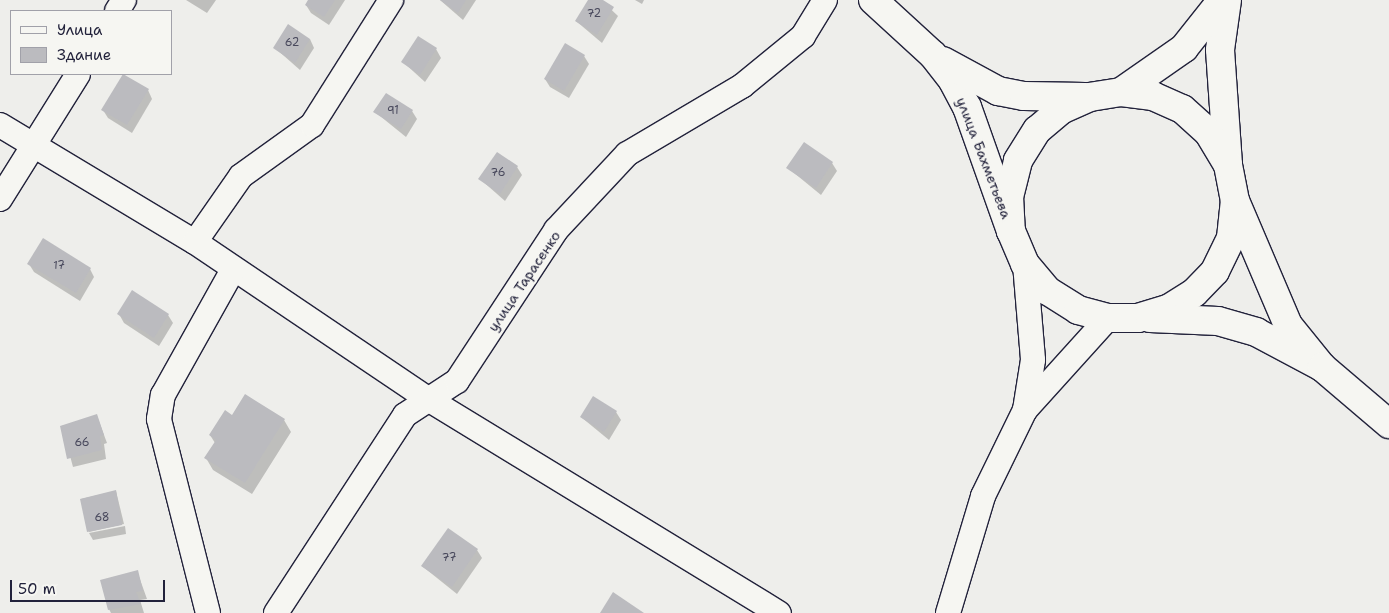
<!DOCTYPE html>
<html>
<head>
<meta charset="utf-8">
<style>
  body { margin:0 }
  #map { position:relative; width:1389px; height:613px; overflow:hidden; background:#eeeeeb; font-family:"Shantell Sans",sans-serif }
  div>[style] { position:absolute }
  .shadow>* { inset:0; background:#0003 }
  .building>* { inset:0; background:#bbbbbf }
  .roads { filter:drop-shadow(1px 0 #22223b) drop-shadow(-1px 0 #22223b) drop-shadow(0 1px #22223b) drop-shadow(0 -1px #22223b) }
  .street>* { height:24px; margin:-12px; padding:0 12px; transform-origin:12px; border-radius:12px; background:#f6f6f2 }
  .secondary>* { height:28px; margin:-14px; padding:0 14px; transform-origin:14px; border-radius:14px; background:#f6f6f2 }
  .primary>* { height:28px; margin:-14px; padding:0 14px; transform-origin:14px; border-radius:14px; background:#f6f6f2 }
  span { translate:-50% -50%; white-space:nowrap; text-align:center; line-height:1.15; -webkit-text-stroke:4px #f6f6f2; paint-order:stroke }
  .number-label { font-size:11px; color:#48485c }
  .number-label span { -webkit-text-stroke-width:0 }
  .street-label { font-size:14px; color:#22223b }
  .legend { position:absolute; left:10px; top:10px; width:162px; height:65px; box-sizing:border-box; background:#f6f6f2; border:1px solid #a1a1a9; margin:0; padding:6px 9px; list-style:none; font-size:15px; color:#22223b }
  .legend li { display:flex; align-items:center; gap:10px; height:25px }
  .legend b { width:25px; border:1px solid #a1a1a9 }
  .scale { position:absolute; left:10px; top:580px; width:155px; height:22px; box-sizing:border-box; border:2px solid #22223b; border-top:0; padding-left:6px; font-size:15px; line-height:18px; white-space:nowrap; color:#22223b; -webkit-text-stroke:4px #f6f6f2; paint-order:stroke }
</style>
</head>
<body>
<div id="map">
  <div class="shadow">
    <div style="clip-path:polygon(186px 0,216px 0,207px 13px)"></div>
    <div style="clip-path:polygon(310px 0,345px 0,329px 25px,311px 13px,306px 5px)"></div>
    <div style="clip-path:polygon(440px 0,476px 0,463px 20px)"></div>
    <div style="clip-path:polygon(589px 0,601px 0,618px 16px,602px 43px,576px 21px)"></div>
    <div style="clip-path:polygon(635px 0,644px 0,642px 4px)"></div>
    <div style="clip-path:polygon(310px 39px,314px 48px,300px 70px,275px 48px)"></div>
    <div style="clip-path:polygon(436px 49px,441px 58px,425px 82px,403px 62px)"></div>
    <div style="clip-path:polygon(584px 56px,589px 64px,569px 98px,550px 87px,545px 79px)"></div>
    <div style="clip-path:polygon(148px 90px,152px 99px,132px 133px,108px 118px,103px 110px)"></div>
    <div style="clip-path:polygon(412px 111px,417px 119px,406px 137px,375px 112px)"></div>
    <div style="clip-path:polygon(832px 163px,837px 171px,821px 195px,788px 168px)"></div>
    <div style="clip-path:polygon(517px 167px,522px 175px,505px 201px,480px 179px)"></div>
    <div style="clip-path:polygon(29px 264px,90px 269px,94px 277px,80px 301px,34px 272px)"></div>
    <div style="clip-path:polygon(119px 314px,168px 315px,173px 323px,159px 346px,124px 323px)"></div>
    <div style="clip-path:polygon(616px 412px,621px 420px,609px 440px,581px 417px)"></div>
    <div style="clip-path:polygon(97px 416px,107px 443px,104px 444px,106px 459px,73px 467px,62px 426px)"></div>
    <div style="clip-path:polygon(233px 417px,284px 420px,291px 432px,252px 494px,213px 470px,206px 458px,215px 443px,210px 435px)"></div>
    <div style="clip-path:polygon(116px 491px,124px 524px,89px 532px,81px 499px)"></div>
    <div style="clip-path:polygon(125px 526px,126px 534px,93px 540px,89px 533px)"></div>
    <div style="clip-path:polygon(477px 550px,482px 558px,457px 594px,422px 566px)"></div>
    <div style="clip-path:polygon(137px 571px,147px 599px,140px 600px,144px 613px,111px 613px,109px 609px)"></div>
  </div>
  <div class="building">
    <div style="clip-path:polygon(308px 0,335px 0,324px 17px,305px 5px)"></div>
    <div style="clip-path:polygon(440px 0,466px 0,458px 13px)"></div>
    <div style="clip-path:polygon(588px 0,603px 0,614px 7px,597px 35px,575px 21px)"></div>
    <div style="clip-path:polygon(288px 24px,310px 39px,295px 63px,273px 48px)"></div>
    <div style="clip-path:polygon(418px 36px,437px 48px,420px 75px,401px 62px)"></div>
    <div style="clip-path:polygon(565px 43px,585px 55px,564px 91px,544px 79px)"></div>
    <div style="clip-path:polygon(123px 74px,149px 89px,127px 125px,101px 110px)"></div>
    <div style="clip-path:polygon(386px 93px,413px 110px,401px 129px,373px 112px)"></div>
    <div style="clip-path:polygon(804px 142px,833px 162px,816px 188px,786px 168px)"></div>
    <div style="clip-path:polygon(497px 152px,518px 166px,500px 194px,478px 179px)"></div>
    <div style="clip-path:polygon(43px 238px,91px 268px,76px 293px,27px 264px)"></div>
    <div style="clip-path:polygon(132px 290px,169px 314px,154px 338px,117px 314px)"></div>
    <div style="clip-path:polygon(245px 394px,285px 419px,245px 483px,204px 458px,216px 440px,209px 435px,225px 410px,232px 415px)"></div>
    <div style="clip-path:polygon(593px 396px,617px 411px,604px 432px,580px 417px)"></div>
    <div style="clip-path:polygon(97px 414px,104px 435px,100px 436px,102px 450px,67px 459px,60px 426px)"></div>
    <div style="clip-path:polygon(116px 490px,122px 525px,87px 532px,80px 499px)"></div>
    <div style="clip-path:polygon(448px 528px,478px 549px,452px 587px,421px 566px)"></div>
    <div style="clip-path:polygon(138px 570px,143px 591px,136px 592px,141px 604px,108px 610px,100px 580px)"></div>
    <div style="clip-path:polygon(613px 592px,644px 613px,600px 613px)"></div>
  </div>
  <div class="roads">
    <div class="street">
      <div style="left:117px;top:11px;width:13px;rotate:-58deg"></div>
      <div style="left:0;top:125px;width:227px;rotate:31deg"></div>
      <div style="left:195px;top:242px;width:281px;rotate:34deg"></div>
      <div style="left:428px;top:399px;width:411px;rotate:31.4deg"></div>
      <div style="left:0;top:199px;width:147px;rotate:-58deg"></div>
      <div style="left:195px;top:242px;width:80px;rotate:-55.1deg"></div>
      <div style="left:241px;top:176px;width:87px;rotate:-35.7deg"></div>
      <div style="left:312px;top:125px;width:148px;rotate:-57.7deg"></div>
      <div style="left:1025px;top:264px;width:96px;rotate:85.2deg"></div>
      <div style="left:1033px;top:360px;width:51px;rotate:99.1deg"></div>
      <div style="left:1025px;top:410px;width:124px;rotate:-47.9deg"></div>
      <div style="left:208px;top:613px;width:200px;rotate:-104.2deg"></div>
      <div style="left:159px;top:419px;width:24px;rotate:-81deg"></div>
      <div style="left:163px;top:395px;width:143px;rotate:-60.8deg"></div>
      <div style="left:276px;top:613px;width:236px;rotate:-56.9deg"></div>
      <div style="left:405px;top:415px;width:62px;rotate:-33.2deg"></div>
      <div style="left:457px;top:381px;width:181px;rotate:-56.7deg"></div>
      <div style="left:556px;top:230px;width:104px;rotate:-46.9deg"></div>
      <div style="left:627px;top:154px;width:134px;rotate:-30.6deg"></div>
      <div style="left:742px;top:86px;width:79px;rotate:-39.3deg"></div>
      <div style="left:803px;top:36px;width:42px;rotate:-58.6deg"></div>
      <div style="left:948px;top:613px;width:122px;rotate:-73.3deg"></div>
      <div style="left:983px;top:496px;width:96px;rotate:-64deg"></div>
    </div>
    <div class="secondary">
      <div style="left:1227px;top:0;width:50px;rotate:98deg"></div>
      <div style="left:1220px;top:50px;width:115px;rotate:86deg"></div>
      <div style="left:1121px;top:92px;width:77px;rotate:-34.9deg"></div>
      <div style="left:1184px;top:48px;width:61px;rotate:-51.6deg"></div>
    </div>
    <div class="primary">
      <div style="left:873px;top:0;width:81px;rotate:42.5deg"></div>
      <div style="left:933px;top:55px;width:33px;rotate:52deg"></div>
      <div style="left:953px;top:81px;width:30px;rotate:62deg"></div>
      <div style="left:967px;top:107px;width:132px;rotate:70.5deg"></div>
      <div style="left:1011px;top:231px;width:36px;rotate:67deg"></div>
      <div style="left:1025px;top:264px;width:35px;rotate:50deg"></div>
      <div style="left:1048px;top:291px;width:36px;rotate:32deg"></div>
      <div style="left:1078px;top:310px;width:31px;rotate:15deg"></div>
      <div style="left:1108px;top:318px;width:30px"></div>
      <div style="left:1138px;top:318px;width:31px;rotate:-17deg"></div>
      <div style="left:1168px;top:309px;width:31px;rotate:-32deg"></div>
      <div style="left:1194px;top:293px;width:30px;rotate:-46deg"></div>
      <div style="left:1215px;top:271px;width:37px;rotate:-64deg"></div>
      <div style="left:1231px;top:238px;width:37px;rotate:-84deg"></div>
      <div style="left:1235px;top:201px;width:37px;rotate:-101deg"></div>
      <div style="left:1228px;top:165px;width:37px;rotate:-121deg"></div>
      <div style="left:1209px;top:133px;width:36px;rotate:-138deg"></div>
      <div style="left:1182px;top:109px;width:32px;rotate:-156deg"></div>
      <div style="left:1153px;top:96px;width:32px;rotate:-173deg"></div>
      <div style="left:1121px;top:92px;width:31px;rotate:171deg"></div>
      <div style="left:1090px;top:97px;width:32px;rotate:156deg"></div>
      <div style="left:1061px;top:110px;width:31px;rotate:140deg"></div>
      <div style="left:1037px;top:130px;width:36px;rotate:122deg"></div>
      <div style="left:1018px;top:161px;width:36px;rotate:104deg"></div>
      <div style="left:1009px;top:196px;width:35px;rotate:87deg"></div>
      <div style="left:943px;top:61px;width:63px;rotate:28.6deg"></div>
      <div style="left:998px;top:91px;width:26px;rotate:11deg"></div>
      <div style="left:1024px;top:96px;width:61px;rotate:0.9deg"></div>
      <div style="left:1150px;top:318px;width:68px;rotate:2.5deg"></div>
      <div style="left:1218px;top:321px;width:40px;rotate:16deg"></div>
      <div style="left:1256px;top:332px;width:75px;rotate:27.9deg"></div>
      <div style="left:1322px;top:367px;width:54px;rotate:-129deg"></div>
      <div style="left:1288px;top:325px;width:135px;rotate:-113.1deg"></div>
      <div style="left:1322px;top:367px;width:88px;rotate:40.4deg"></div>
    </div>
  </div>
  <div class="number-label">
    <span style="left:594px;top:14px">72</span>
    <span style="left:292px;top:43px">62</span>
    <span style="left:393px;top:111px">91</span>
    <span style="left:498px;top:173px">76</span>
    <span style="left:59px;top:266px">17</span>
    <span style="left:82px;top:443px">66</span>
    <span style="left:102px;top:518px">68</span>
    <span style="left:449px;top:558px">77</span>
  </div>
  <div class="street-label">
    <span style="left:984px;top:158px;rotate:69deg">улица Бахметьева</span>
    <span style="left:524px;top:281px;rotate:-56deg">улица Тарасенко</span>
  </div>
  <ul class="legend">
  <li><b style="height:6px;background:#f6f6f2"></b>Улица</li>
  <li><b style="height:14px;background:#bbbbbf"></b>Здание</li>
  </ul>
  <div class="scale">50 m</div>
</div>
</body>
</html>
